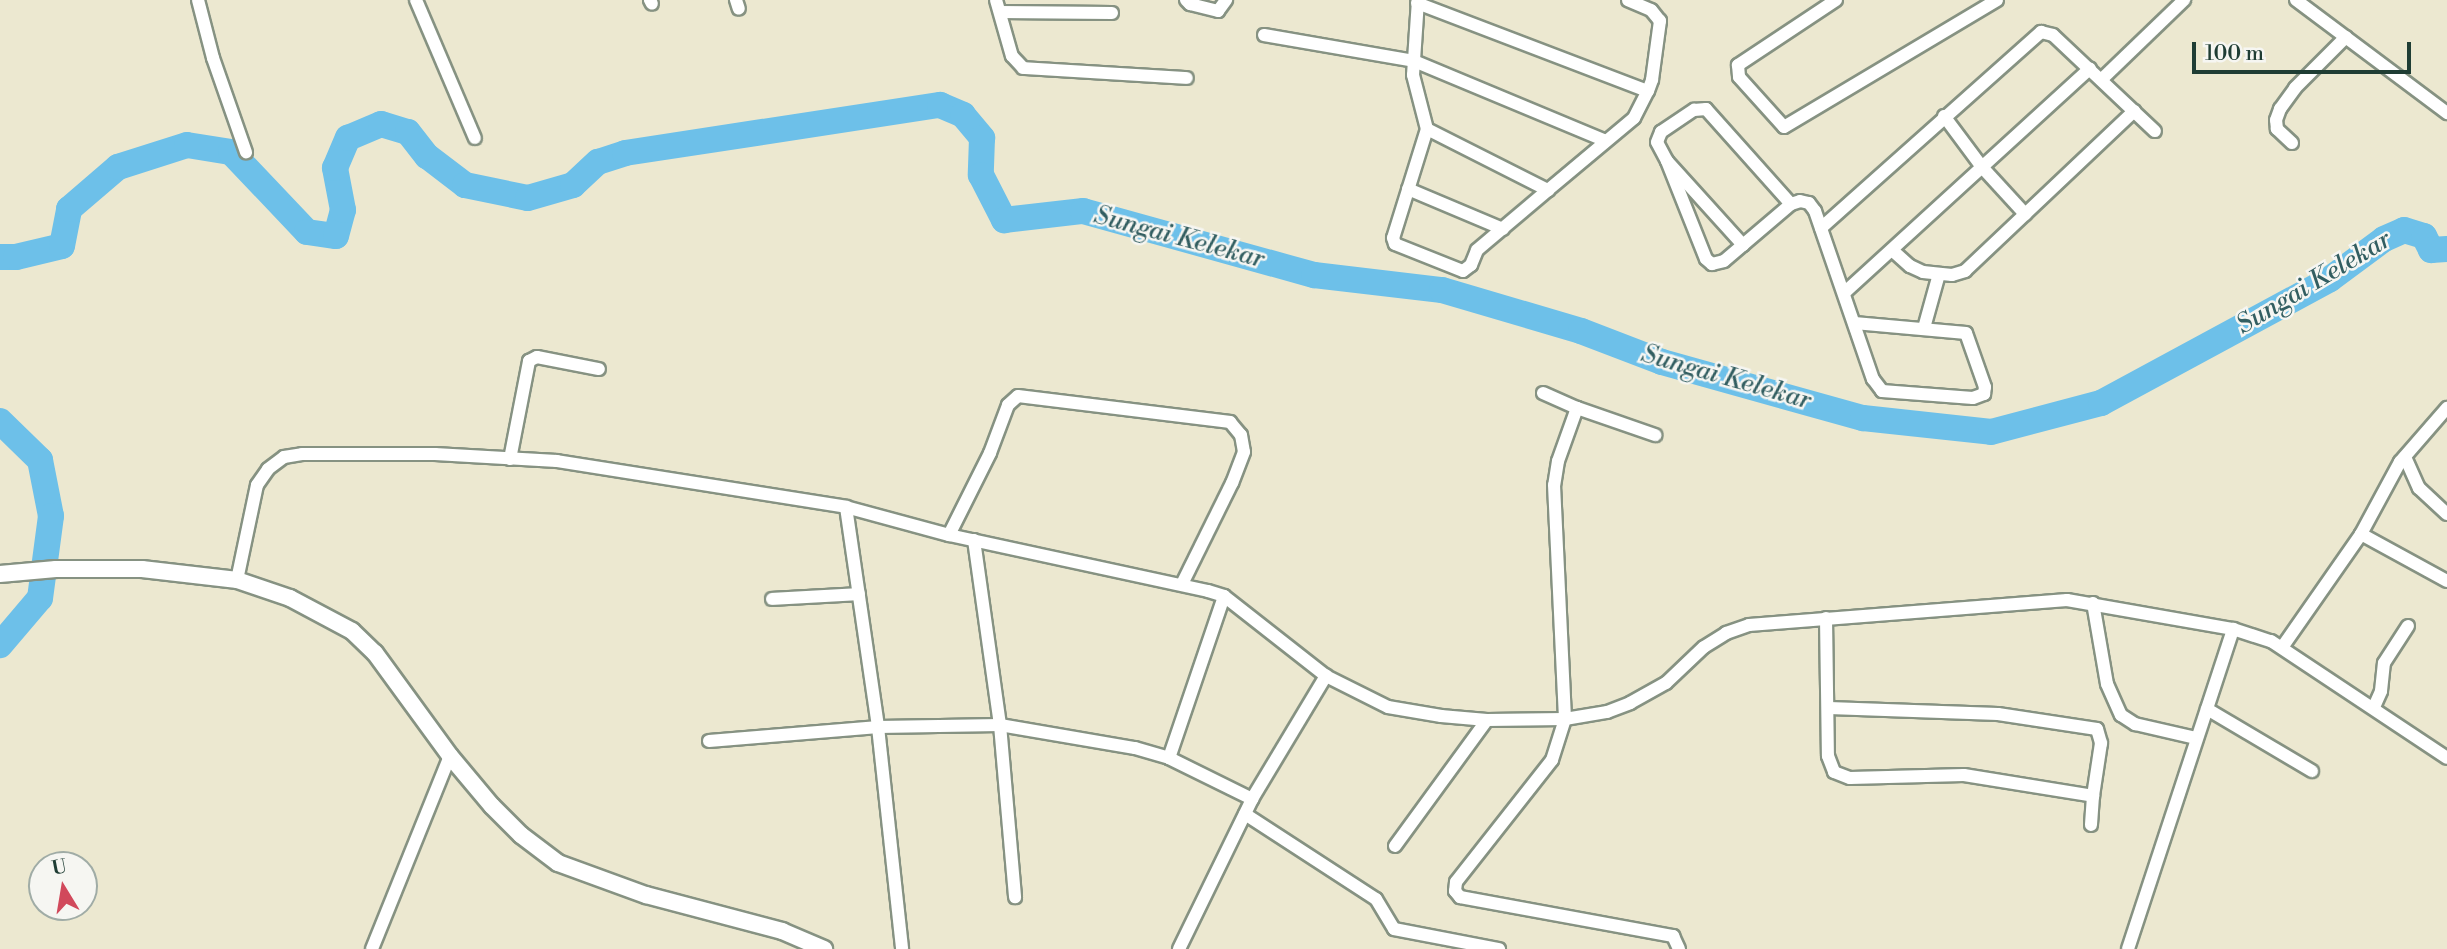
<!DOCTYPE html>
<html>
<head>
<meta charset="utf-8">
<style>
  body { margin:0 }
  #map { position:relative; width:2447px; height:949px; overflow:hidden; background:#ece8d0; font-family:"Libre Bodoni",serif }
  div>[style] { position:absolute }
  .river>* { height:26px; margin:-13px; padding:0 13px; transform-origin:13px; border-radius:13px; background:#6dc0e9 }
  .roads { filter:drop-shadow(2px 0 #869282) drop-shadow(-2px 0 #869282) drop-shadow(0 2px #869282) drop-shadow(0 -2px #869282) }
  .minor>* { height:12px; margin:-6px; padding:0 6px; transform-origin:6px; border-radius:6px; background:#fff }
  .tertiary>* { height:16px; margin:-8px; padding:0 8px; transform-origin:8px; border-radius:8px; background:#fff }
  span { translate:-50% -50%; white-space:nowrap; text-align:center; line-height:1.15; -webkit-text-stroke:5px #f6f6f2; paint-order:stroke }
  .water-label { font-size:26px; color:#325e61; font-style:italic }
  .north { position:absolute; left:28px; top:851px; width:70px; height:70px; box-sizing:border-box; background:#f6f6f2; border:2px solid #a0aca6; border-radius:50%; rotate:349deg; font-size:19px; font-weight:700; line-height:28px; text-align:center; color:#1f3d34 }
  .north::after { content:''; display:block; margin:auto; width:24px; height:32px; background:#d1495b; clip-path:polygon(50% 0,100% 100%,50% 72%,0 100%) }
  .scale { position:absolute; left:2192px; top:42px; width:219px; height:32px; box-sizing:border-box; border:4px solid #1f3d34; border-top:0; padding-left:9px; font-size:21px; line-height:24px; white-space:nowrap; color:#1f3d34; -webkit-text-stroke:5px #f6f6f2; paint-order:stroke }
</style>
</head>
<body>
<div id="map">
  <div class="river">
    <div style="left:0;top:257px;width:16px"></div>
    <div style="left:16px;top:257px;width:47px;rotate:-13.4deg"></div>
    <div style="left:62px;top:246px;width:38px;rotate:-79deg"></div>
    <div style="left:69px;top:209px;width:65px;rotate:-40.6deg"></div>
    <div style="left:118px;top:167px;width:72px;rotate:-17.7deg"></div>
    <div style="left:187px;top:145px;width:45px;rotate:9deg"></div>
    <div style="left:231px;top:152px;width:110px;rotate:46.5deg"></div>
    <div style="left:307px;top:232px;width:29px;rotate:8deg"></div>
    <div style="left:336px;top:236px;width:27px;rotate:-75deg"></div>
    <div style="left:343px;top:210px;width:43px;rotate:-100.8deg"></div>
    <div style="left:335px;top:168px;width:33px;rotate:-67deg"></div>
    <div style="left:348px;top:138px;width:36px;rotate:-23deg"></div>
    <div style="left:381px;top:124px;width:28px;rotate:17deg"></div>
    <div style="left:408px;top:132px;width:31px;rotate:52deg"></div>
    <div style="left:427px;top:156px;width:48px;rotate:37.3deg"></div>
    <div style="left:465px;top:185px;width:64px;rotate:11.7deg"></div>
    <div style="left:528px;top:198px;width:47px;rotate:-16.1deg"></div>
    <div style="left:573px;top:185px;width:34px;rotate:-43deg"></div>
    <div style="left:598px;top:162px;width:28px;rotate:-18deg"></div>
    <div style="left:625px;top:153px;width:319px;rotate:-8.7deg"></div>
    <div style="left:940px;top:105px;width:25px;rotate:23deg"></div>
    <div style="left:963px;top:115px;width:30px;rotate:50deg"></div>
    <div style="left:982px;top:138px;width:37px;rotate:92deg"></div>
    <div style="left:981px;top:175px;width:51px;rotate:62.9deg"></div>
    <div style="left:1004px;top:220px;width:80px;rotate:-6.5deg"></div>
    <div style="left:1083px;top:211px;width:240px;rotate:15.5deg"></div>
    <div style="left:1314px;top:275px;width:129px;rotate:6.7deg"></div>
    <div style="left:1442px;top:290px;width:145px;rotate:16.4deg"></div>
    <div style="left:1581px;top:331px;width:87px;rotate:20.9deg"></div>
    <div style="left:1662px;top:362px;width:209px;rotate:15.6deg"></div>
    <div style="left:1863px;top:418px;width:129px;rotate:6.2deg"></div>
    <div style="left:1991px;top:432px;width:114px;rotate:-14.8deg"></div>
    <div style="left:2101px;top:403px;width:260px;rotate:-28.4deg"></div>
    <div style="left:2330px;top:279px;width:67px;rotate:-36.5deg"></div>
    <div style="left:2384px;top:239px;width:22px;rotate:-24deg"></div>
    <div style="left:2404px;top:230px;width:21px;rotate:17deg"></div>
    <div style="left:2424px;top:236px;width:16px;rotate:63deg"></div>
    <div style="left:2431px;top:250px;width:16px;rotate:-4deg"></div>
    <div style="left:0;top:421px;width:56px;rotate:44.3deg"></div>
    <div style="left:40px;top:460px;width:57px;rotate:78.9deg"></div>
    <div style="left:51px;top:516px;width:83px;rotate:97.6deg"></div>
    <div style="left:40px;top:598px;width:62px;rotate:130.4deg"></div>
  </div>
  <div class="roads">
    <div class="minor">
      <div style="left:198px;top:0;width:60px;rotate:75.5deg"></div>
      <div style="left:213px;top:58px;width:100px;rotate:70.7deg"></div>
      <div style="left:416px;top:0;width:150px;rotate:66.9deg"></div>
      <div style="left:650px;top:0;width:4px;rotate:63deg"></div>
      <div style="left:736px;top:0;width:9px;rotate:72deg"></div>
      <div style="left:996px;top:0;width:58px;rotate:74.1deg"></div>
      <div style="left:1012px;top:56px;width:16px;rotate:47deg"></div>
      <div style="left:1023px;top:68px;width:164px;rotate:3.5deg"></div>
      <div style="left:1186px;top:0;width:6px;rotate:45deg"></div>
      <div style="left:1190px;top:4px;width:29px;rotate:14deg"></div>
      <div style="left:1218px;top:11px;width:14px;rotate:-54deg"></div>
      <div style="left:1418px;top:0;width:75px;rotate:93.8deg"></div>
      <div style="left:1413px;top:75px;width:56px;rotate:75.5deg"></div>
      <div style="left:1427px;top:129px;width:114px;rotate:107.3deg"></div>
      <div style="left:1393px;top:238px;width:6px;rotate:72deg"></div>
      <div style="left:1395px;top:244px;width:73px;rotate:21.7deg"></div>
      <div style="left:1463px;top:271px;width:10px;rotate:-37deg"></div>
      <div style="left:1471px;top:265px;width:16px;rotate:-68deg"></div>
      <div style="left:1477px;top:250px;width:93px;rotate:-40.2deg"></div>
      <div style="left:1836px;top:0;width:118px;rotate:146.4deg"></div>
      <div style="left:1738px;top:65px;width:12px;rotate:85deg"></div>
      <div style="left:1739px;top:77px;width:67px;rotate:48deg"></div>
      <div style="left:1784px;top:127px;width:248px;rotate:-30.8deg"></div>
      <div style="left:2296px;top:0;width:189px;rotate:36.8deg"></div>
      <div style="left:1417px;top:3px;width:247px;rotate:20.9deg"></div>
      <div style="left:1000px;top:12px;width:112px;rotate:0.5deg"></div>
      <div style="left:1264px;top:35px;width:152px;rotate:9.8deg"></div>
      <div style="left:1414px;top:61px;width:206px;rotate:22.6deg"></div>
      <div style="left:2102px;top:79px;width:114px;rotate:-43.9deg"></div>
      <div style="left:1944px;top:116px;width:64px;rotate:53.3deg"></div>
      <div style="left:1982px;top:167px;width:64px;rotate:47.5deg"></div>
      <div style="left:1427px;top:129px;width:136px;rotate:26.8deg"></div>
      <div style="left:1548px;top:190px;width:112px;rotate:-39.9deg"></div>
      <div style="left:1634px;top:118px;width:30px;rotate:-63deg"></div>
      <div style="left:1648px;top:91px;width:12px;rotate:-70deg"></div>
      <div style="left:1652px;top:80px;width:60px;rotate:-82.3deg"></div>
      <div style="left:1660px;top:21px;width:14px;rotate:-129deg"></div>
      <div style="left:1651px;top:10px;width:25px;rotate:-157deg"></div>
      <div style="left:2292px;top:143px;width:21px;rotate:-137deg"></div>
      <div style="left:2277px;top:129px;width:9px;rotate:-96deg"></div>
      <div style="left:2276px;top:120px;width:12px;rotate:-70deg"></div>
      <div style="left:2280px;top:109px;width:26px;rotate:-54deg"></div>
      <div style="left:2295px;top:88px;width:72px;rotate:-45deg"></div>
      <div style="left:1667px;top:161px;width:105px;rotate:68.3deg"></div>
      <div style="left:1706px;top:259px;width:8px;rotate:40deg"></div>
      <div style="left:1712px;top:264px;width:12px;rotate:-14deg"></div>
      <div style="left:1724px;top:261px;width:88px;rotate:-40.4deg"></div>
      <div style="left:1791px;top:204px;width:9px;rotate:-18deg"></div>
      <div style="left:1800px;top:201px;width:9px;rotate:13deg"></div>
      <div style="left:1809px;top:203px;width:10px;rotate:53deg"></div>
      <div style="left:1815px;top:211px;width:178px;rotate:71deg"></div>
      <div style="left:1873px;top:379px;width:15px;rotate:53deg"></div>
      <div style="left:1882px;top:391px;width:91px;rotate:4.4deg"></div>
      <div style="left:1973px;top:398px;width:12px;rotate:-20deg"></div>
      <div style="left:1984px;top:394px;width:7px;rotate:-82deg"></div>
      <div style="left:1985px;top:387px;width:57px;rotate:-109.4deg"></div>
      <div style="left:1966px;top:333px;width:112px;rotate:-174.9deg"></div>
      <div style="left:1408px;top:189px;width:103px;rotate:22.8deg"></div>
      <div style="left:1821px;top:228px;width:295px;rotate:-41.7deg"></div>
      <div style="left:2041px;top:32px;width:12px;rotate:14deg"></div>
      <div style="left:2053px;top:35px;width:140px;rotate:43.3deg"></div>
      <div style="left:1743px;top:245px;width:113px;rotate:-132.1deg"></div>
      <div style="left:1667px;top:161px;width:21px;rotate:-118deg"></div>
      <div style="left:1657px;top:142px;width:11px;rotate:-68deg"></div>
      <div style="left:1661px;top:132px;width:40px;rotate:-34deg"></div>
      <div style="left:1694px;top:110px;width:12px;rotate:-5deg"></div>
      <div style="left:1706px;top:109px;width:127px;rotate:48.2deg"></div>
      <div style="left:1892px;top:250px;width:24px;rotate:42deg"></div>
      <div style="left:1910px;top:266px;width:14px;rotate:25deg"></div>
      <div style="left:1923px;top:272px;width:29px;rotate:6deg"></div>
      <div style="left:1952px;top:275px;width:14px;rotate:-17deg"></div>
      <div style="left:1965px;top:271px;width:233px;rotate:-43.4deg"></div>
      <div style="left:1844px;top:293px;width:333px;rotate:-42.4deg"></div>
      <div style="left:1924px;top:328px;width:56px;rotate:-74.5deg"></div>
      <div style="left:1543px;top:393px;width:37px;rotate:24deg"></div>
      <div style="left:1577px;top:408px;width:56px;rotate:109.7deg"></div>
      <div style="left:1558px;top:461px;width:24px;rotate:99deg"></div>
      <div style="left:1554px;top:485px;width:234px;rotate:87.3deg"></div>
      <div style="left:1565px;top:719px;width:43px;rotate:107.6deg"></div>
      <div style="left:1552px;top:760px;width:155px;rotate:128.2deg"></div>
      <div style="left:1456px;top:882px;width:9px;rotate:96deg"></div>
      <div style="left:1455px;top:891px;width:8px;rotate:50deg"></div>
      <div style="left:1460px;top:897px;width:217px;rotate:10.4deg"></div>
      <div style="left:1673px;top:936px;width:14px;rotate:65deg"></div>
      <div style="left:1577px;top:408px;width:83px;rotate:19.1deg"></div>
      <div style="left:2405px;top:457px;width:34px;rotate:66deg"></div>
      <div style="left:2419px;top:488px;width:38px;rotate:43deg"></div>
      <div style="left:510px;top:459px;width:100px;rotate:-79deg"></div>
      <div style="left:529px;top:361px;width:9px;rotate:-27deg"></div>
      <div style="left:537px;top:357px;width:63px;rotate:11deg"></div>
      <div style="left:846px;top:507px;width:222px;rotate:81.7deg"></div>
      <div style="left:878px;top:727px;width:223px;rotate:83.8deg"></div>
      <div style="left:2361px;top:534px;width:98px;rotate:28.7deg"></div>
      <div style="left:949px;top:535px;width:92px;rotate:-63.4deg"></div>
      <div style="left:990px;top:453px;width:51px;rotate:-69.4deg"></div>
      <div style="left:1008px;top:405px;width:13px;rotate:-42deg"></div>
      <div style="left:1018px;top:396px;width:214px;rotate:7deg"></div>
      <div style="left:1230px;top:422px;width:17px;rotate:50deg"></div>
      <div style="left:1241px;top:435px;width:17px;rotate:80deg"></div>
      <div style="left:1244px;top:452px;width:33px;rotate:111deg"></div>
      <div style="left:1232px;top:483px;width:113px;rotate:116.3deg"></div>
      <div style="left:974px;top:540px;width:187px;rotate:82deg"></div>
      <div style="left:1000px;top:725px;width:173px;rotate:85deg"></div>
      <div style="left:237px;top:580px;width:97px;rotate:-78.1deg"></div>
      <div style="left:257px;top:485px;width:19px;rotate:-55deg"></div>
      <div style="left:268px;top:469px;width:20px;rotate:-37deg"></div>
      <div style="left:284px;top:457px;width:18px;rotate:-9deg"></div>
      <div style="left:302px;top:454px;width:133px"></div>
      <div style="left:435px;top:454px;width:122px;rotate:3.3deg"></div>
      <div style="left:557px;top:461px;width:293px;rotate:9deg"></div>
      <div style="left:846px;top:507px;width:107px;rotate:15.2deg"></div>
      <div style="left:949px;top:535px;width:265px;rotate:12.2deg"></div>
      <div style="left:1208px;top:591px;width:17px;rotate:17deg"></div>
      <div style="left:1224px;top:596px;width:130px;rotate:38.1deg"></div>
      <div style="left:1326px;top:676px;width:69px;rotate:26.6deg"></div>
      <div style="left:1388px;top:707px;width:54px;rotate:9.6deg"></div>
      <div style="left:1441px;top:716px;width:46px;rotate:5deg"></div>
      <div style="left:1487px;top:720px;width:78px;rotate:-0.7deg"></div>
      <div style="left:1565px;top:719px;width:43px;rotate:-9.5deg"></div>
      <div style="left:1607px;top:712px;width:25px;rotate:-21deg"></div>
      <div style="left:1630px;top:703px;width:41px;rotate:-29.1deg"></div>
      <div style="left:1666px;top:683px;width:52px;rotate:-43.5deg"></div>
      <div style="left:1704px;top:647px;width:26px;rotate:-32deg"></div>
      <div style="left:1726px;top:633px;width:24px;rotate:-19deg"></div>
      <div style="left:1749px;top:625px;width:319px;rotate:-4.5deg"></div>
      <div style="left:2067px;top:600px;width:169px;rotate:9.9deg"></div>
      <div style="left:2233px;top:629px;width:40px;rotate:18deg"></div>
      <div style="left:2271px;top:641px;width:211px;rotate:33.6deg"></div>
      <div style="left:772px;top:599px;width:87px;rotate:-3.3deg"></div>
      <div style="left:2093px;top:603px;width:82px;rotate:80.2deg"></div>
      <div style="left:2107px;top:684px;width:34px;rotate:66deg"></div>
      <div style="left:2121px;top:715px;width:17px;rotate:33deg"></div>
      <div style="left:2135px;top:724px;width:63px;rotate:12.9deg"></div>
      <div style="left:1826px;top:618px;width:138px;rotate:89.2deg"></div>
      <div style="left:1828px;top:756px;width:17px;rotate:69deg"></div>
      <div style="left:1834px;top:772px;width:17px;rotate:21deg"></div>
      <div style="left:1850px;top:778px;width:114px;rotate:-1.5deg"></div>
      <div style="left:1964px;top:775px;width:131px;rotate:9.2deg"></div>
      <div style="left:2093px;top:796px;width:29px;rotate:94deg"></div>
      <div style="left:2283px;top:646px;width:136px;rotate:-55.1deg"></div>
      <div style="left:2361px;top:534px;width:82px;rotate:-61.6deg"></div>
      <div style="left:2400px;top:462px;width:72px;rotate:-49deg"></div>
      <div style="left:2374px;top:707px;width:17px;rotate:-66deg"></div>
      <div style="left:2381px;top:691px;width:28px;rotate:-84deg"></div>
      <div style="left:2384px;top:663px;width:44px;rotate:-57deg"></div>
      <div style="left:1829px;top:708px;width:169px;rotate:2deg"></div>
      <div style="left:1998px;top:714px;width:100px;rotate:8.6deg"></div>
      <div style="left:2097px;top:729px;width:15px;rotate:74deg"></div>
      <div style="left:2101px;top:743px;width:54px;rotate:98.6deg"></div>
      <div style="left:2207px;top:709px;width:122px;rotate:30.6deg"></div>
      <div style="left:709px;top:741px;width:170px;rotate:-4.7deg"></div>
      <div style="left:878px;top:727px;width:122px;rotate:-0.9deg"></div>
      <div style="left:1000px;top:725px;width:137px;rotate:9.7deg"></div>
      <div style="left:1135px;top:748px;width:35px;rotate:16deg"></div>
      <div style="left:1169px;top:758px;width:93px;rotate:26.3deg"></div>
      <div style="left:1169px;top:758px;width:171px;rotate:-71.2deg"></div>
      <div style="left:1245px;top:814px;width:156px;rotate:33deg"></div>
      <div style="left:1376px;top:899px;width:35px;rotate:59deg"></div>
      <div style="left:1394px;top:929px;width:107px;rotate:10.8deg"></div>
      <div style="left:1395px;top:846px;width:156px;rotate:-53.9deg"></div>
      <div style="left:372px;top:949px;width:208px;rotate:-68deg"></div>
      <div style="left:1179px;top:949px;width:167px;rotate:-64deg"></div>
      <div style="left:1252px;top:799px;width:144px;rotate:-59deg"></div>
      <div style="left:2128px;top:949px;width:337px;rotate:-71.8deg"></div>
    </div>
    <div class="tertiary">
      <div style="left:0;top:574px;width:56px;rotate:-5.1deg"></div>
      <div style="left:56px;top:569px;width:86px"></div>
      <div style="left:142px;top:569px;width:96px;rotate:6.6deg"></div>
      <div style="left:237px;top:580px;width:56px;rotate:18.8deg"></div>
      <div style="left:290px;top:598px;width:70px;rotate:28deg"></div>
      <div style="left:352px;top:631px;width:32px;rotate:44deg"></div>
      <div style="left:375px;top:653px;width:127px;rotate:53.9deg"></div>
      <div style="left:450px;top:756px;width:65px;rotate:50deg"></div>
      <div style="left:492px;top:806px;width:41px;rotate:45deg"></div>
      <div style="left:521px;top:835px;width:46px;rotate:37.1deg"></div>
      <div style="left:558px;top:863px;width:94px;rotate:20deg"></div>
      <div style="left:646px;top:895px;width:141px;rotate:14.8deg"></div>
      <div style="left:782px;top:931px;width:46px;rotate:23.2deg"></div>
    </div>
  </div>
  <div class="water-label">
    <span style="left:1179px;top:238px;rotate:15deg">Sungai Kelekar</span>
    <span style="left:2314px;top:283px;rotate:-31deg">Sungai Kelekar</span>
    <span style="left:1726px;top:378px;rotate:16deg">Sungai Kelekar</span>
  </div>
  <div class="north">U</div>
  <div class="scale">100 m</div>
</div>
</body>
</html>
